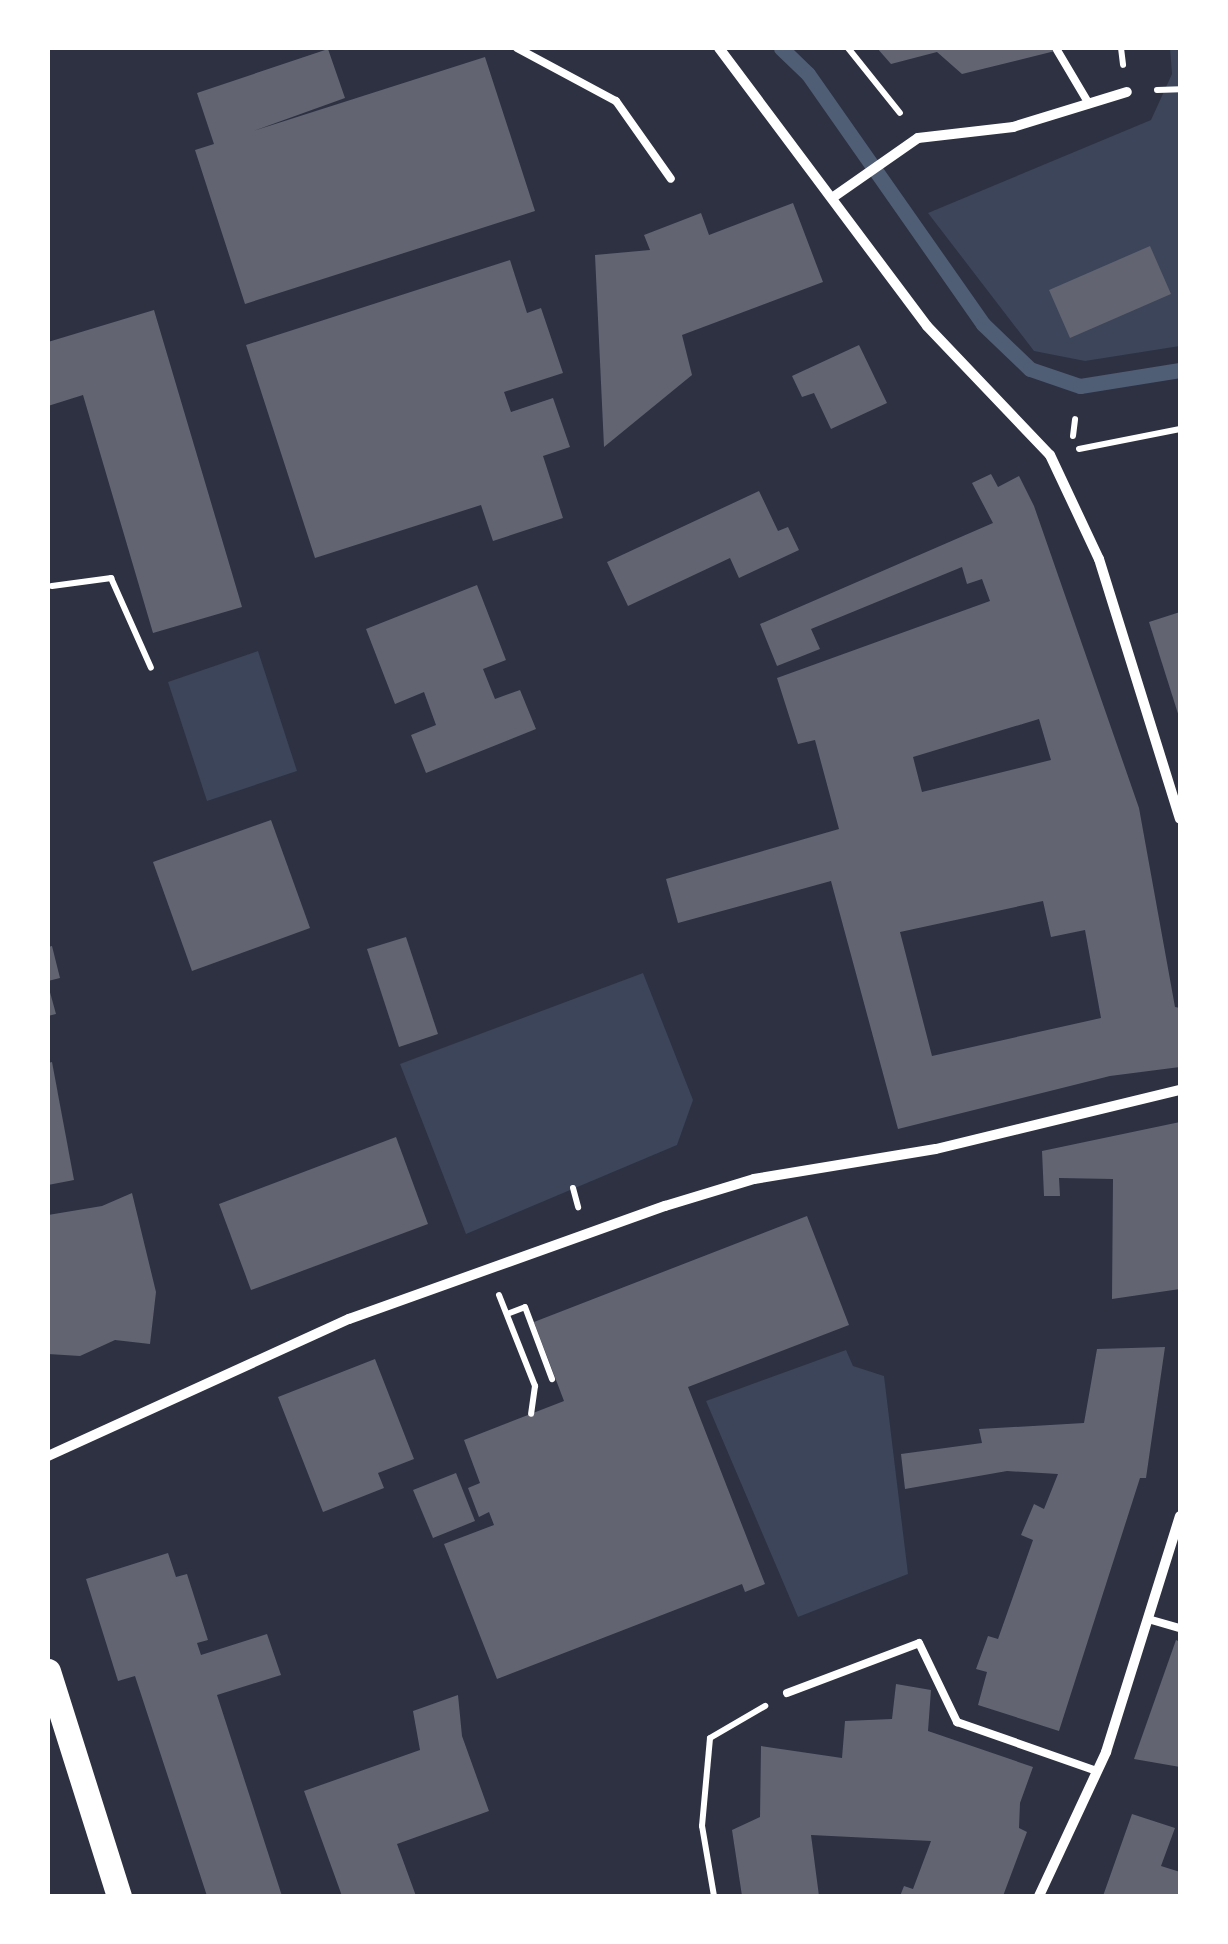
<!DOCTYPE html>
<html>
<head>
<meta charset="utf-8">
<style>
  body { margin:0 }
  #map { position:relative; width:1228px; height:1944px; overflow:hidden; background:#2d3142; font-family:Commissioner,sans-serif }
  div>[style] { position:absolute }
  .green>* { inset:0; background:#3c4559 }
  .stream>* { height:15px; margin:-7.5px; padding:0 7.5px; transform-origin:7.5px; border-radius:7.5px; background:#4f5d75 }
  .building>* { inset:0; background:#626471 }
  .path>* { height:6px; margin:-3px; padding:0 3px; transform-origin:3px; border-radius:3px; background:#fff }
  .service>* { height:8px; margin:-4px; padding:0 4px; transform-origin:4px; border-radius:4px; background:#fff }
  .minor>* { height:10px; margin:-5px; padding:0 5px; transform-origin:5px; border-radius:5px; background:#fff }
  .primary>* { height:25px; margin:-12.5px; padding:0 12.5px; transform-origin:12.5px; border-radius:12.5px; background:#fff }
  span { translate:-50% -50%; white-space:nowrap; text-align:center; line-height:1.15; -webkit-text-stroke:10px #fff; paint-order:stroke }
  .frame { position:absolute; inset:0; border:50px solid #fff; pointer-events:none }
</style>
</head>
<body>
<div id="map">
  <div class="green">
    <div style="clip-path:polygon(1170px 48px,1180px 48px,1180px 346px,1085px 361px,1034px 351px,928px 213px,1151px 120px,1172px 74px)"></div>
    <div style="clip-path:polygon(258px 651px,297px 771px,207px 801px,168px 682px)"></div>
    <div style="clip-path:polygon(643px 973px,693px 1100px,677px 1145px,466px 1234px,400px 1064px)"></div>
    <div style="clip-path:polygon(846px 1350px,853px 1366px,884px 1376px,908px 1574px,798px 1617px,706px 1401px)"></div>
  </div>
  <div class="stream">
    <div style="left:781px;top:48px;width:37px;rotate:44deg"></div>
    <div style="left:808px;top:74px;width:305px;rotate:55deg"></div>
    <div style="left:983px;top:324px;width:65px;rotate:43.8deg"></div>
    <div style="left:1030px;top:369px;width:53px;rotate:18.8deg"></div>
    <div style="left:1080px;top:386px;width:101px;rotate:-9.1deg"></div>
  </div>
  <div class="building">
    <div style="clip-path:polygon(877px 48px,1063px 48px,1063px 49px,962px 74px,937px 52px,891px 64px)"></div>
    <div style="clip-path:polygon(328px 49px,345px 98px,253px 131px,485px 57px,535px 211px,245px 304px,195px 150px,214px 144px,197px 93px)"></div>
    <div style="clip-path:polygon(793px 203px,823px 282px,682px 335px,692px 375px,604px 447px,595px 255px,650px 250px,644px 235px,701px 213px,709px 235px)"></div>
    <div style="clip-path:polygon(1150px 246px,1171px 294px,1070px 338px,1049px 290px)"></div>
    <div style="clip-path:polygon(510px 260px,527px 313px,541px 308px,563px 373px,504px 392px,511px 412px,553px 398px,570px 447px,543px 456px,563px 518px,493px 541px,481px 505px,315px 558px,246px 345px)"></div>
    <div style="clip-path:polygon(154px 310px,242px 607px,153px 633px,83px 395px,48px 406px,48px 342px)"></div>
    <div style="clip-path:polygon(859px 345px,887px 403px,831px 429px,814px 393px,802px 397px,792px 376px)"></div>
    <div style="clip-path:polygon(evenodd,991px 474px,998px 487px,1019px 476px,1034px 506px,1139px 808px,1175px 1007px,1180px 1008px,1180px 1067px,1110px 1076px,898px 1129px,831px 881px,678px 923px,666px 879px,839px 829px,815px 740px,798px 744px,777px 678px,990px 601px,982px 579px,967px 584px,962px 567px,811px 629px,820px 649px,777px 666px,760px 624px,993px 523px,972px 483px,991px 474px,1039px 719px,1051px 760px,922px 792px,913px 757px,1039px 719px,991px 474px,1043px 901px,1051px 937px,1085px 930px,1101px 1018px,932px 1056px,900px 932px,1043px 901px)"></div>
    <div style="clip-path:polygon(759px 491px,778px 531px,788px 527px,799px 550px,739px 578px,730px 558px,628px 606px,607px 562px)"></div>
    <div style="clip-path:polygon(477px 585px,506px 660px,483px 669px,495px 699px,520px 690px,536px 729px,426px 773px,411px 735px,436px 725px,424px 692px,395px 704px,366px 629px)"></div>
    <div style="clip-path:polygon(1180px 612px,1180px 720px,1149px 622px)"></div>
    <div style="clip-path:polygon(271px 820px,310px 928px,192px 971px,153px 862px)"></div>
    <div style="clip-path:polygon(406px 937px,438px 1034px,399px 1047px,367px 949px)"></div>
    <div style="clip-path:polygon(52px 946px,60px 978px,48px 981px,48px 947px)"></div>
    <div style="clip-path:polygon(48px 985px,56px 1014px,48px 1016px)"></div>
    <div style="clip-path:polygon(52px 1062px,74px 1180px,48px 1185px,48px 1063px)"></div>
    <div style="clip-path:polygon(1180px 1122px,1180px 1289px,1112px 1299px,1113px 1179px,1059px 1178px,1060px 1196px,1044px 1196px,1042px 1151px)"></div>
    <div style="clip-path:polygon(396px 1137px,428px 1224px,251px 1290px,219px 1204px)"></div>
    <div style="clip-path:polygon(132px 1193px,156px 1292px,150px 1344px,115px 1340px,80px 1356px,48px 1354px,48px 1215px,102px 1206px)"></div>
    <div style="clip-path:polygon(807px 1216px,849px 1325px,688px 1387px,765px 1584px,745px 1592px,742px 1584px,497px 1679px,444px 1544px,494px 1525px,489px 1512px,479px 1517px,468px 1488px,480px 1483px,464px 1440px,564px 1401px,534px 1322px)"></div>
    <div style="clip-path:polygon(1165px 1347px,1146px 1478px,1140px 1478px,1059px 1731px,978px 1705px,987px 1672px,976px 1669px,988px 1636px,998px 1639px,1033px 1540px,1021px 1535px,1034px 1504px,1044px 1509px,1058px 1474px,1007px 1471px,905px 1489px,901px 1454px,982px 1443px,979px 1429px,1084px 1423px,1097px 1349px)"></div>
    <div style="clip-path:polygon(375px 1359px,414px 1459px,378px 1473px,384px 1488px,323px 1512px,278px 1397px)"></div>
    <div style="clip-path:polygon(456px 1473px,475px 1521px,433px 1538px,413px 1490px)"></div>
    <div style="clip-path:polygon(168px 1553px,176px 1577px,187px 1574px,208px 1640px,197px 1643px,201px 1655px,267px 1634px,281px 1675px,217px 1695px,282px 1896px,207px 1896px,135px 1676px,118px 1681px,86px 1579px)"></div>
    <div style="clip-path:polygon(1176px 1640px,1180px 1642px,1180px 1767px,1134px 1759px)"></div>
    <div style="clip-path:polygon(896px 1684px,931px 1690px,928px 1731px,1033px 1767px,1020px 1803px,1019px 1828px,1027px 1832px,1003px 1896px,900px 1896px,904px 1886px,913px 1889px,931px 1841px,811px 1835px,819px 1896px,742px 1896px,732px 1830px,760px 1817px,761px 1746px,842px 1758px,845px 1721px,892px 1719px)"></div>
    <div style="clip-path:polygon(458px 1695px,462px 1736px,489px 1811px,397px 1844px,416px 1896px,342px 1896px,304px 1791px,420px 1750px,413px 1711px)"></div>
    <div style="clip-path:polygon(1132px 1814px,1175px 1828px,1161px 1866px,1180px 1872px,1180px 1896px,1103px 1896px)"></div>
  </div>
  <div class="path">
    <div style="left:848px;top:48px;width:83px;rotate:51.3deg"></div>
    <div style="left:1121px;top:48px;width:17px;rotate:83deg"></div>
    <div style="left:1157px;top:90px;width:23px;rotate:-2deg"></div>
    <div style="left:1073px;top:436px;width:17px;rotate:-83deg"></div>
    <div style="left:1079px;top:449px;width:103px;rotate:-11.2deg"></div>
    <div style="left:52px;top:586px;width:60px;rotate:-7.7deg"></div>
    <div style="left:111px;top:578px;width:98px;rotate:66deg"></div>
    <div style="left:573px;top:1188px;width:20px;rotate:75deg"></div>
    <div style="left:499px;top:1295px;width:98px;rotate:68.4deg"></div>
    <div style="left:535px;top:1386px;width:28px;rotate:98deg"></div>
    <div style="left:507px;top:1314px;width:19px;rotate:-21deg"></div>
    <div style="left:525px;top:1307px;width:77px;rotate:69.4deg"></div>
    <div style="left:714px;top:1896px;width:71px;rotate:-99.7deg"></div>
    <div style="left:702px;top:1826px;width:88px;rotate:-84.8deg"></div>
    <div style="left:710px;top:1738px;width:64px;rotate:-30.2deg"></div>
  </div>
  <div class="service">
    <div style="left:517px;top:48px;width:112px;rotate:28.2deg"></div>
    <div style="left:616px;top:101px;width:95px;rotate:54.8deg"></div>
    <div style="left:1057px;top:50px;width:63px;rotate:59.3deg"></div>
    <div style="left:1148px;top:1619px;width:33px;rotate:16deg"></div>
    <div style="left:787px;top:1693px;width:141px;rotate:-20.7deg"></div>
    <div style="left:919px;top:1643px;width:88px;rotate:64.3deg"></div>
    <div style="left:957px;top:1722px;width:148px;rotate:19.3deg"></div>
  </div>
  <div class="minor">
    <div style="left:719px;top:48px;width:347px;rotate:53.2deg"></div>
    <div style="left:927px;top:326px;width:178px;rotate:46.4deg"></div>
    <div style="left:1050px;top:455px;width:115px;rotate:64.8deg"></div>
    <div style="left:1099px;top:559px;width:272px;rotate:72.7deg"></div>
    <div style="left:832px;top:198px;width:105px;rotate:-34.9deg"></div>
    <div style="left:918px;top:138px;width:96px;rotate:-6.6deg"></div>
    <div style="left:1013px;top:127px;width:119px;rotate:-17.1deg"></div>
    <div style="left:48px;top:1456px;width:331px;rotate:-24.5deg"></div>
    <div style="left:349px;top:1319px;width:336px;rotate:-19.7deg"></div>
    <div style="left:665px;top:1206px;width:93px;rotate:-16.9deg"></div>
    <div style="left:754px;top:1179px;width:184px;rotate:-9.4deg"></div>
    <div style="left:936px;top:1149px;width:251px;rotate:-13.6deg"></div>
    <div style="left:1039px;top:1896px;width:159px;rotate:-65deg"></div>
    <div style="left:1106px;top:1752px;width:247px;rotate:-72.6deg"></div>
  </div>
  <div class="primary">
    <div style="left:48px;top:1671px;width:236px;rotate:72.5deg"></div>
  </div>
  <div class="frame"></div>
</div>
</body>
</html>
